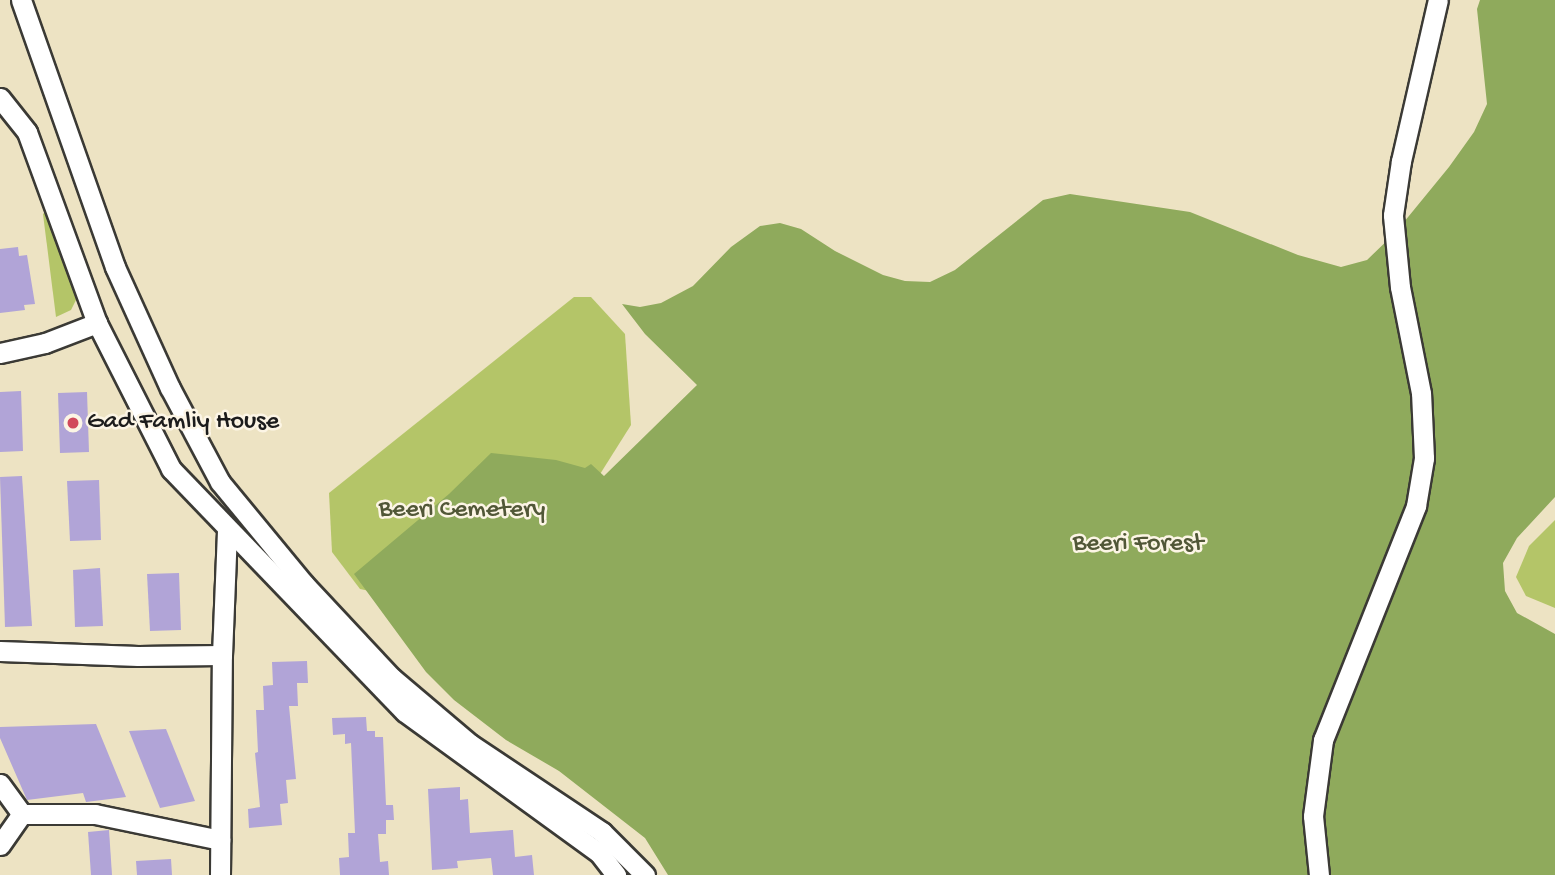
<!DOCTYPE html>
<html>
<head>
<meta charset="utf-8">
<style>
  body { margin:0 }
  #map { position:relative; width:1555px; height:875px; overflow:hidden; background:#ede3c3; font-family:"Gochi Hand",sans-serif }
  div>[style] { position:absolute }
  .green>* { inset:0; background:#b4c568 }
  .forest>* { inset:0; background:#8faa5c }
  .building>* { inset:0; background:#b1a4d7 }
  .roads { filter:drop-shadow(2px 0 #3b3a35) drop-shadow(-2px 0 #3b3a35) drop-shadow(0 2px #3b3a35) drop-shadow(0 -2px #3b3a35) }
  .minor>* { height:19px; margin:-9.5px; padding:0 9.5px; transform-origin:9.5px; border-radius:9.5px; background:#fff }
  .dots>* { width:19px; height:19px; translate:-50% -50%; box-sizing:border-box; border:4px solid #fcf5e5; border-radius:50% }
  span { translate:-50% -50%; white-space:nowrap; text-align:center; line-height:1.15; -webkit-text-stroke:5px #fcf5e5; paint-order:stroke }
  .poi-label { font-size:26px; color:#1c1c1c }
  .left { translate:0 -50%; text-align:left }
  .park-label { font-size:26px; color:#515737 }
</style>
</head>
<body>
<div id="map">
  <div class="green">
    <div style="clip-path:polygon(53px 205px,78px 281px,77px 298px,71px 310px,56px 317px,43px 214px)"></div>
    <div style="clip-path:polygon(574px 297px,591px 297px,625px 334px,631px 425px,508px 620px,360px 589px,332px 552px,329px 493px)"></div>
    <div style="clip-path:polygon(1555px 520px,1555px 608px,1526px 596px,1516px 577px,1529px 546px)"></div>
  </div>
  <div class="forest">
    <div style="clip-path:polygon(1480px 0,1555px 0,1555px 497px,1517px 538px,1503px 563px,1505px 591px,1517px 613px,1555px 634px,1555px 875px,668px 875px,645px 838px,559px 771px,506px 740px,454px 700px,426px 672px,354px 574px,449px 494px,491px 453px,556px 460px,585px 468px,591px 464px,604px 476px,697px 385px,645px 334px,622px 304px,640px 307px,661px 303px,693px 286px,731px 247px,760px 226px,780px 223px,801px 229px,835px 251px,883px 275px,905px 281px,930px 282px,955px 270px,1043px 200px,1070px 194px,1190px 212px,1298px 255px,1341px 267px,1367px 260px,1395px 233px,1449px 167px,1474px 132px,1487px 104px,1477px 9px)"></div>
  </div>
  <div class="building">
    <div style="clip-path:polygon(18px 247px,19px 256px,27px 255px,35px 304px,24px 305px,25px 310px,0 313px,0 249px)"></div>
    <div style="clip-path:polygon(21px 391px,23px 451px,0 452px,0 392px)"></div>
    <div style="clip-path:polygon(87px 392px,89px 452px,60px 453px,58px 393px)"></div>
    <div style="clip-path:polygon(22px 476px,32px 626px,5px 627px,0 477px)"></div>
    <div style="clip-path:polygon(99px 480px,101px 540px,70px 541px,67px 481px)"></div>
    <div style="clip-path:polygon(100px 568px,103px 626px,75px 627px,73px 570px)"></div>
    <div style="clip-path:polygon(179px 573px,181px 630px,150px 631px,147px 574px)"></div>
    <div style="clip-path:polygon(307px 661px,308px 683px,297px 683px,298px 706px,289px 706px,296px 779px,286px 780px,288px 803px,280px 804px,282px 825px,249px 828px,248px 809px,260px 807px,255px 753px,258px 752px,256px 710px,264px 710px,263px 686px,273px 685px,272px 662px)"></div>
    <div style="clip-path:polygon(366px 717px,367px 731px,375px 731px,375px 737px,383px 737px,386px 805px,393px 805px,394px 820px,386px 820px,386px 834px,378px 834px,380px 862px,388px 861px,389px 875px,340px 875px,339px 858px,349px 857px,348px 833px,355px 833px,351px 743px,345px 744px,345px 734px,333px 735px,332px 718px)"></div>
    <div style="clip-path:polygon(96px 724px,126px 797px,86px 802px,83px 793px,27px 800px,0 738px,0 727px)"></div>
    <div style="clip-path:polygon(166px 729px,195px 801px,160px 808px,129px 731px)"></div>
    <div style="clip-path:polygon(460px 787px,460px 800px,468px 799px,470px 833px,513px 830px,515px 857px,532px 855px,534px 875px,493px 875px,491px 858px,457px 861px,458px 868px,432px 870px,428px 789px)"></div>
    <div style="clip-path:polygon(109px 830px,112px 875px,91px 875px,88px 832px)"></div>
    <div style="clip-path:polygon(171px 859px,172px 875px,137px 875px,136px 861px)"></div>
  </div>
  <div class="roads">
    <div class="minor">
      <div style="left:21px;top:0;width:283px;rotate:70.6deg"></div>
      <div style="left:115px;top:267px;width:133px;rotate:65.6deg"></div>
      <div style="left:170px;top:388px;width:106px;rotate:62deg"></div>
      <div style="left:220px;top:482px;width:132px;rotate:50.5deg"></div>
      <div style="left:304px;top:584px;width:129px;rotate:46.9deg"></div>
      <div style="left:392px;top:678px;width:102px;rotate:40.2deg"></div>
      <div style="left:470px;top:744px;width:159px;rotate:33.7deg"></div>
      <div style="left:602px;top:832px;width:61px;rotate:45deg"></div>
      <div style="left:0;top:98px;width:43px;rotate:51.5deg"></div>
      <div style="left:27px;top:132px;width:203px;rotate:69.9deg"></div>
      <div style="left:97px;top:323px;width:164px;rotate:63.1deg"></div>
      <div style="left:171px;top:469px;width:337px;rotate:46.1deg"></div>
      <div style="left:405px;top:712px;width:240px;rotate:36deg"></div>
      <div style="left:599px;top:853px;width:28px;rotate:52deg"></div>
      <div style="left:0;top:353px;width:46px;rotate:-12.5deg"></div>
      <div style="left:45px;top:343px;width:56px;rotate:-21deg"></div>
      <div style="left:0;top:651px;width:138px;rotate:2.1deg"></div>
      <div style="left:138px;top:656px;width:84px;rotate:-0.7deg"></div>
      <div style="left:0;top:784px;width:37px;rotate:54deg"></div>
      <div style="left:22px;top:814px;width:73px"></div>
      <div style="left:95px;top:814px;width:128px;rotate:11.7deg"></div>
      <div style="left:0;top:845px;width:38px;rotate:-55deg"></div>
      <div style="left:220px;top:875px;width:220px;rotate:-89.5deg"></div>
      <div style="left:222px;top:655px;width:125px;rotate:-87.7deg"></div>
      <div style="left:1319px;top:875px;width:59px;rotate:-95.8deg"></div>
      <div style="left:1313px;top:816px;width:77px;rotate:-82.5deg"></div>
      <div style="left:1323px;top:740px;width:252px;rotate:-68.3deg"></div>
      <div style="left:1416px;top:506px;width:49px;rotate:-80.5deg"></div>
      <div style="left:1424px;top:458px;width:65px;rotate:-92.6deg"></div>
      <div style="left:1421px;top:393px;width:108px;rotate:-101.2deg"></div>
      <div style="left:1400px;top:287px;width:72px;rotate:-95.6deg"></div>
      <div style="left:1393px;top:215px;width:55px;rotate:-81.6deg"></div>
      <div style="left:1401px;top:161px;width:165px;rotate:-77.1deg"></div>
    </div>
  </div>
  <div class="dots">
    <div style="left:73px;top:423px;background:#d1495b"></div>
  </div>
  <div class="poi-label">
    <span class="left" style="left:87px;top:423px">Gad Famliy House</span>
  </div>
  <div class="park-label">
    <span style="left:462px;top:511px">Beeri Cemetery</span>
    <span style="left:1138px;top:545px">Beeri Forest</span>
  </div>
</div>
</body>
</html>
